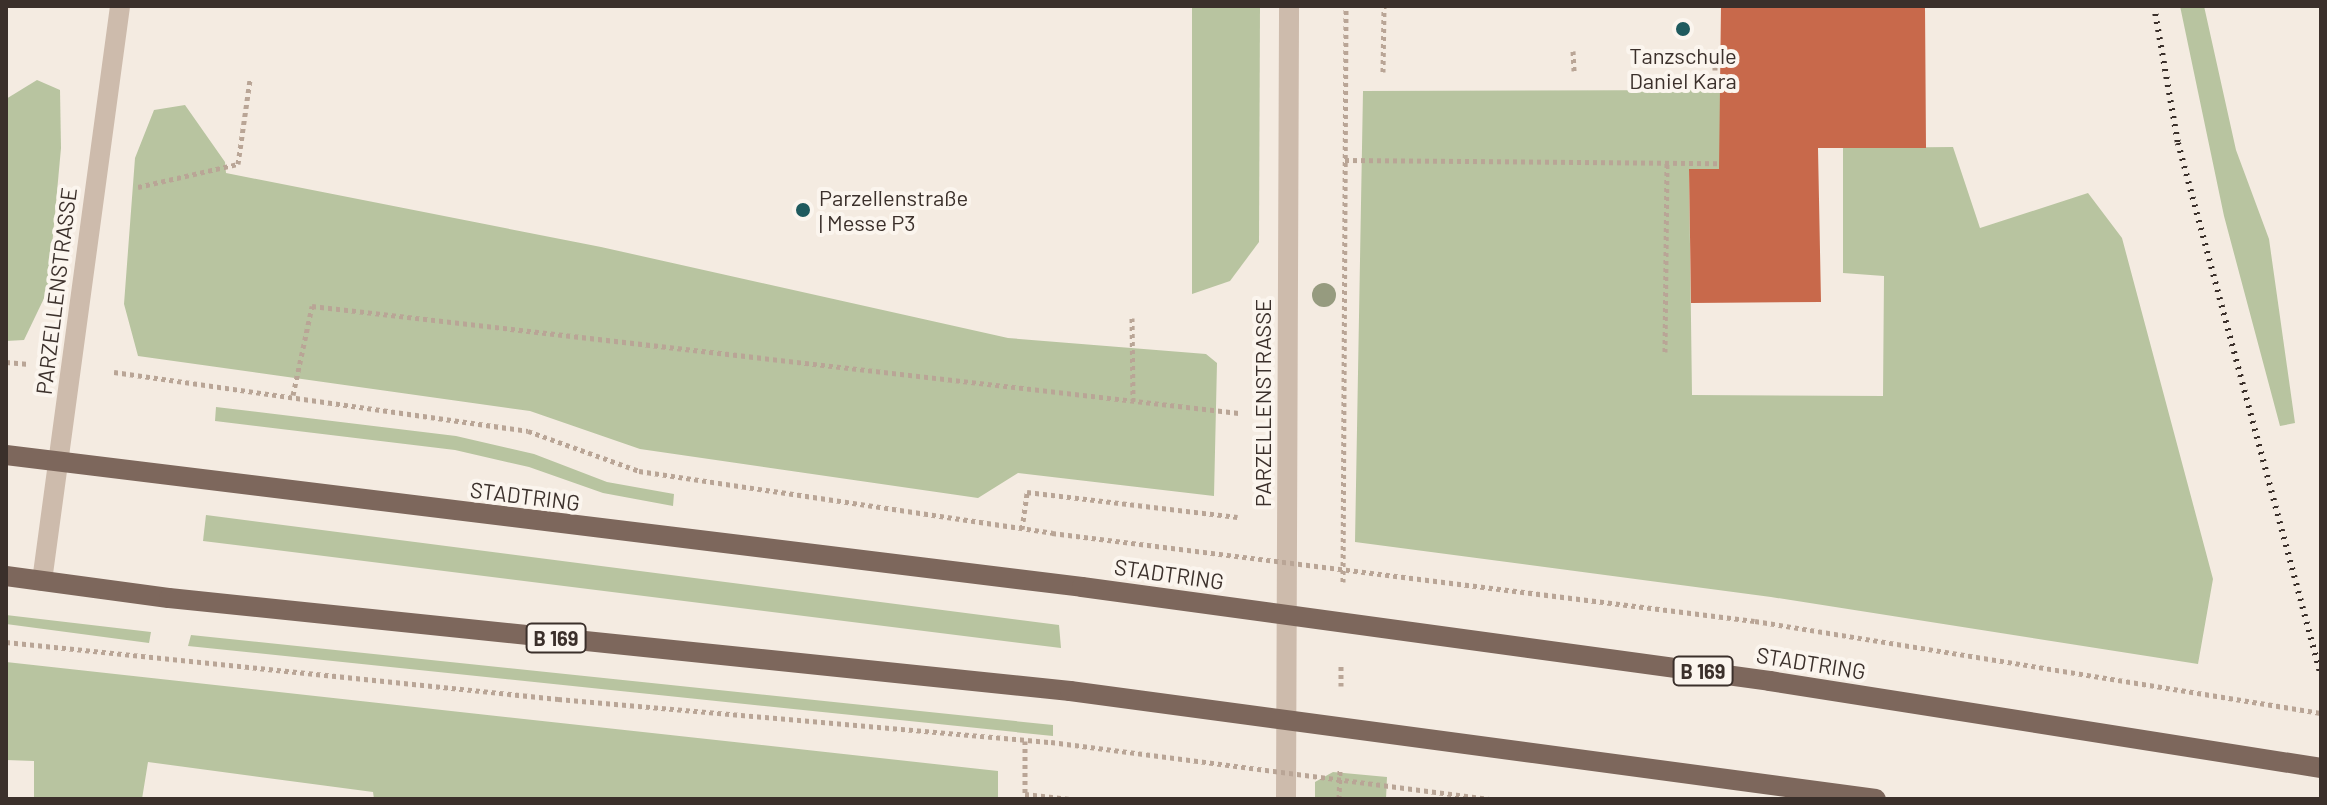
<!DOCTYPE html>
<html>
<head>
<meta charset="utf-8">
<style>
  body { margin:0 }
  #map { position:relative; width:2327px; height:805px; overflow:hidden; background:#f4ebe1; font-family:Barlow,sans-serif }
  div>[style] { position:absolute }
  .green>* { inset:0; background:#b8c4a0 }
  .building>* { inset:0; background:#c8694b }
  .path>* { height:5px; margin-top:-2.5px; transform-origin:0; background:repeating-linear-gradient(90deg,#b9a596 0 4px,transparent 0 8px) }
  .street>* { height:20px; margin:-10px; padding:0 10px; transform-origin:10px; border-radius:10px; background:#cdbbac }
  .primary>* { height:20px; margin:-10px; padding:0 10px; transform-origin:10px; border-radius:10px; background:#7d675c }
  .rail>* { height:6px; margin-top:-3px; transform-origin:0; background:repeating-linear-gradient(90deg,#3b302b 0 2px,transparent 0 8px) }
  .path-bridge>* { height:5px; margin-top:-2.5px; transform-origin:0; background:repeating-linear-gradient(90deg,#b9a596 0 4px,transparent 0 8px) }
  .primary-bridge>* { height:20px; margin:-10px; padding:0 10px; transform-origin:10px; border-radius:10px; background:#7d675c }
  .trees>* { width:24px; height:24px; margin:-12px; border-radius:50%; background:#969b7f }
  .dots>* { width:22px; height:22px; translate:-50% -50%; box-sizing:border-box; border:4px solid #fbf5ee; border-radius:50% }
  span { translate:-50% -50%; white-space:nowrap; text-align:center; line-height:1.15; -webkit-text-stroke:8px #fbf5ee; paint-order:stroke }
  .shield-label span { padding:2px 6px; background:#fbf5ee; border:2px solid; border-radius:6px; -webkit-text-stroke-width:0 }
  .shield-label { font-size:20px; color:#3b302b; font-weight:700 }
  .poi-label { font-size:22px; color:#3b302b }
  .left { translate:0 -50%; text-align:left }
  .street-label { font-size:22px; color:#3b302b }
  .frame { position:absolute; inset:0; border:8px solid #3b302b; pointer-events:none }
</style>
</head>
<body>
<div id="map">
  <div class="green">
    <div style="clip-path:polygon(1192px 6px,1260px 6px,1259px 242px,1230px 281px,1192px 294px)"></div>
    <div style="clip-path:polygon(2180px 6px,2204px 6px,2236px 150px,2269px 239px,2295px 423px,2280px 426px,2224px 216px)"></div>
    <div style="clip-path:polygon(37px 80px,60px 90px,61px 148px,48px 290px,24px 340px,6px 341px,6px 99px)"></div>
    <div style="clip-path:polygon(1720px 90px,1720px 169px,1689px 169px,1692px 395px,1883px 396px,1884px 276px,1843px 273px,1843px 148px,1953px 147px,1980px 228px,2088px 193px,2122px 238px,2213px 579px,2198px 664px,1771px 597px,1355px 542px,1363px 91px)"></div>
    <div style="clip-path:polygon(185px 105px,225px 162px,226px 173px,601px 247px,1008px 338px,1206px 354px,1217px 363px,1214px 496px,1018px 473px,978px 498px,640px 449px,530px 411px,138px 356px,124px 304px,135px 158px,154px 110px)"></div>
    <div style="clip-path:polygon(216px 407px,456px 436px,534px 454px,607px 482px,674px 494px,673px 506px,603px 493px,529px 467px,455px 450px,215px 421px)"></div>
    <div style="clip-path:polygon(206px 515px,1059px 625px,1061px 648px,203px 541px)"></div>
    <div style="clip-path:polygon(6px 615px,151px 632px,149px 643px,6px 624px)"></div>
    <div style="clip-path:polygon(191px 635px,1053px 725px,1053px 736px,188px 646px)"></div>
    <div style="clip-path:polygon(6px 662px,998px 771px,998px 799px,374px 799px,373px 792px,148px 762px,142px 799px,34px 799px,34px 761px,6px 760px)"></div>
    <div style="clip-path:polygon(1333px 772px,1387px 777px,1386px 799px,1315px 799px,1315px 782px)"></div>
  </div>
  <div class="building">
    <div style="clip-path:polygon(1721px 6px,1925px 6px,1926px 148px,1818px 148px,1821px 302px,1691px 303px,1689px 169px,1719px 169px)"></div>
  </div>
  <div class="path">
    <div style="left:1573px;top:51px;width:20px;rotate:87deg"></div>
    <div style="left:1715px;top:51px;width:19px;rotate:90deg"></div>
    <div style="left:1383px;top:72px;width:66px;rotate:-89.1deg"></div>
    <div style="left:1345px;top:160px;width:374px;rotate:0.5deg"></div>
    <div style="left:138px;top:187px;width:103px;rotate:-13deg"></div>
    <div style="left:238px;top:164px;width:85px;rotate:-81.9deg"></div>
    <div style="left:1132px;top:318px;width:83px;rotate:89.3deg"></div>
    <div style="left:1665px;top:352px;width:190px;rotate:-89.4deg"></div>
    <div style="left:6px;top:362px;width:23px;rotate:5deg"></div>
    <div style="left:114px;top:372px;width:418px;rotate:8.1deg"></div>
    <div style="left:528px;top:431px;width:118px;rotate:19.8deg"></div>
    <div style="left:639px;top:471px;width:418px;rotate:8.5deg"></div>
    <div style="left:293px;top:395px;width:91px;rotate:-77.9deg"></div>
    <div style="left:312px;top:306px;width:933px;rotate:6.58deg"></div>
    <div style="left:1022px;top:529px;width:37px;rotate:-82deg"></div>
    <div style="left:1027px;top:492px;width:212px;rotate:6.8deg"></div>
    <div style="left:1343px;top:582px;width:576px;rotate:-89.7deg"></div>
    <div style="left:6px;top:642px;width:555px;rotate:5.9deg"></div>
    <div style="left:558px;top:699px;width:495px;rotate:5deg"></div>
    <div style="left:1341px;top:686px;width:22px;rotate:-90deg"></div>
    <div style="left:1025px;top:741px;width:53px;rotate:90deg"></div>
    <div style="left:1025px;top:794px;width:45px;rotate:6.3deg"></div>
    <div style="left:1339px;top:799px;width:31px;rotate:-88deg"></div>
  </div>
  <div class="street">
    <div style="left:42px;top:581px;width:580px;rotate:-82.27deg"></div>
    <div style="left:1286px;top:799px;width:793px;rotate:-89.78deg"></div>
  </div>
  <div class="primary">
    <div style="left:6px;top:455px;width:1084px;rotate:6.99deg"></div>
    <div style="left:6px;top:576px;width:164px;rotate:7.7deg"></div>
    <div style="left:169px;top:598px;width:906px;rotate:5.89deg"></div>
  </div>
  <div class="rail">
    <div style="left:2154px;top:6px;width:139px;rotate:80.1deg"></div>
    <div style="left:2178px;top:143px;width:552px;rotate:74.98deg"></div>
  </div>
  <div class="path-bridge">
    <div style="left:1052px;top:533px;width:708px;rotate:7.14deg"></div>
    <div style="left:1755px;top:621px;width:573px;rotate:9.23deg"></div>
    <div style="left:1051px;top:742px;width:442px;rotate:7.4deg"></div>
  </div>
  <div class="primary-bridge">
    <div style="left:1082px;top:587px;width:694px;rotate:7.78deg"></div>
    <div style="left:1770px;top:681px;width:558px;rotate:8.97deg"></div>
    <div style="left:1070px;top:691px;width:813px;rotate:7.63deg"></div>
  </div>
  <div class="trees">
    <div style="left:1324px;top:295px"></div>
  </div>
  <div class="dots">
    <div style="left:1683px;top:29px;background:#1f5a5e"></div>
    <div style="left:803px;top:210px;background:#1f5a5e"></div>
  </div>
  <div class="shield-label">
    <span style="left:556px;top:638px">B 169</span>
    <span style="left:1703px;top:671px">B 169</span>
  </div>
  <div class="poi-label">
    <span style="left:1683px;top:68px">Tanzschule<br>Daniel Kara</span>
    <span class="left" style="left:819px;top:210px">Parzellenstraße<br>| Messe P3</span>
  </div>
  <div class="street-label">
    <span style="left:56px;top:291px;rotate:-83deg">PARZELLENSTRASSE</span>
    <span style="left:1263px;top:403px;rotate:-90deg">PARZELLENSTRASSE</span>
    <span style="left:525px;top:496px;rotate:7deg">STADTRING</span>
    <span style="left:1169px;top:574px;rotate:8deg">STADTRING</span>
    <span style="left:1811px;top:663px;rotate:9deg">STADTRING</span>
  </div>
  <div class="frame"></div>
</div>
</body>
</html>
